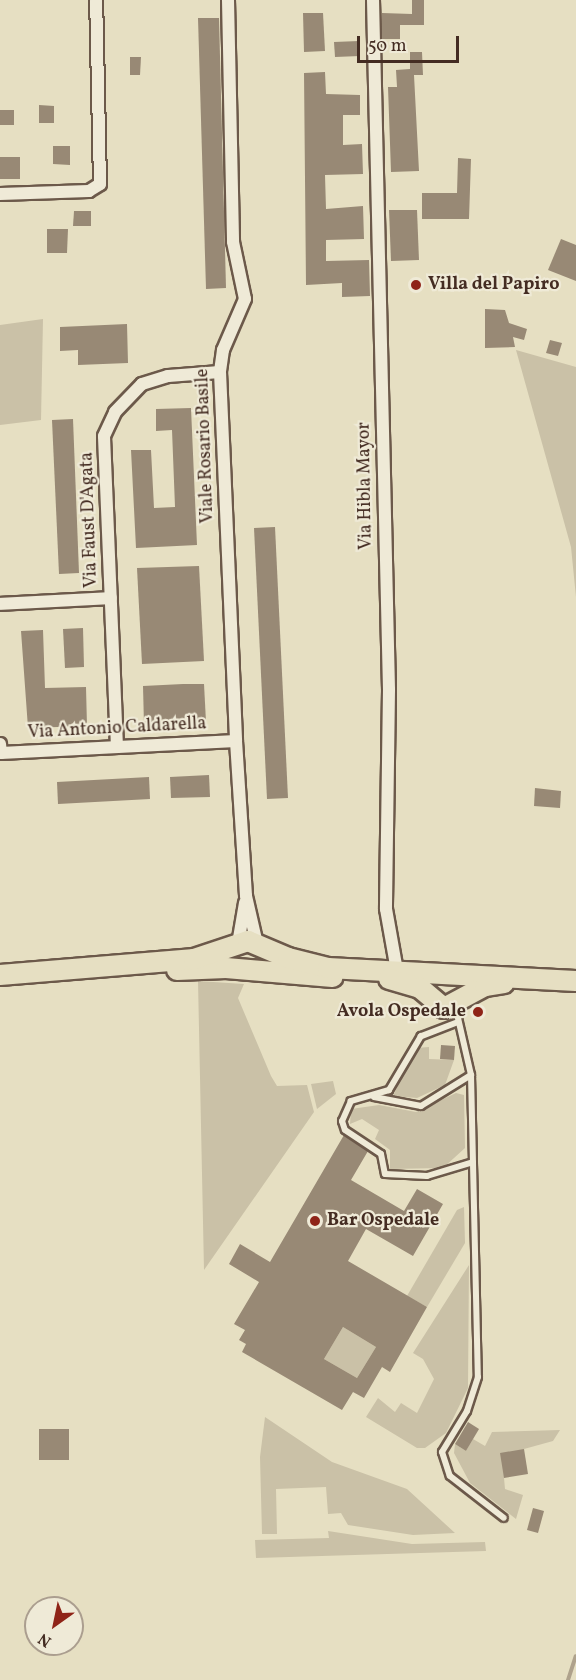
<!DOCTYPE html>
<html>
<head>
<meta charset="utf-8">
<style>
  body { margin:0 }
  #map { position:relative; width:576px; height:1680px; overflow:hidden; background:#e6dfc2; font-family:Vollkorn,serif }
  div>[style] { position:absolute }
  .green>* { inset:0; background:#cac1a7 }
  .stream>* { height:4px; margin:-2px; padding:0 2px; transform-origin:2px; border-radius:2px; background:#afa28c }
  .building>* { inset:0; background:#988975 }
  .roads { filter:drop-shadow(2px 0 #6c594a) drop-shadow(-2px 0 #6c594a) drop-shadow(0 2px #6c594a) drop-shadow(0 -2px #6c594a) }
  .lane>* { height:6px; margin:-3px; padding:0 3px; transform-origin:3px; border-radius:3px; background:#efead7 }
  .street>* { height:12px; margin:-6px; padding:0 6px; transform-origin:6px; border-radius:6px; background:#efead7 }
  .primary>* { height:20px; margin:-10px; padding:0 10px; transform-origin:10px; border-radius:10px; background:#e6dfc2 }
  .dots>* { width:16px; height:16px; translate:-50% -50%; box-sizing:border-box; border:3px solid #efead7; border-radius:50% }
  span { translate:-50% -50%; white-space:nowrap; text-align:center; line-height:1.15; -webkit-text-stroke:4.5px #efead7; paint-order:stroke }
  .poi-label { font-size:18px; color:#442c22; font-weight:700 }
  .left { translate:0 -50%; text-align:left }
  .right { translate:-100% -50%; text-align:right }
  .street-label { font-size:18px; color:#442c22 }
  .north { position:absolute; left:24px; top:1596px; width:60px; height:60px; box-sizing:border-box; background:#efead7; border:2px solid #ab9e8f; border-radius:50%; rotate:213deg; font-size:16px; font-weight:700; line-height:24px; text-align:center; color:#442c22 }
  .north::after { content:''; display:block; margin:auto; width:21px; height:27px; background:#8f2418; clip-path:polygon(50% 0,100% 100%,50% 72%,0 100%) }
  .scale { position:absolute; left:357px; top:36px; width:102px; height:27px; box-sizing:border-box; border:3px solid #442c22; border-top:0; padding-left:8px; font-size:18px; line-height:21px; white-space:nowrap; color:#442c22; -webkit-text-stroke:4px #efead7; paint-order:stroke }
</style>
</head>
<body>
<div id="map">
  <div class="green">
    <div style="clip-path:polygon(43px 319px,41px 420px,0 425px,0 325px)"></div>
    <div style="clip-path:polygon(516px 350px,576px 367px,576px 597px,571px 547px)"></div>
    <div style="clip-path:polygon(198px 981px,244px 984px,238px 998px,271px 1076px,277px 1086px,307px 1085px,314px 1112px,204px 1270px)"></div>
    <div style="clip-path:polygon(429px 1047px,429px 1059px,454px 1060px,445px 1085px,417px 1098px,393px 1096px,416px 1048px)"></div>
    <div style="clip-path:polygon(333px 1081px,336px 1094px,317px 1109px,311px 1084px)"></div>
    <div style="clip-path:polygon(456px 1093px,464px 1095px,465px 1148px,443px 1168px,390px 1169px,390px 1150px,375px 1139px,379px 1130px,362px 1119px,350px 1124px,351px 1109px,379px 1105px,416px 1112px)"></div>
    <div style="clip-path:polygon(464px 1207px,465px 1243px,427px 1307px,407px 1296px,457px 1210px)"></div>
    <div style="clip-path:polygon(469px 1265px,468px 1388px,446px 1433px,425px 1448px,417px 1448px,366px 1417px,378px 1398px,395px 1412px,401px 1403px,417px 1413px,434px 1379px,423px 1359px,413px 1353px)"></div>
    <div style="clip-path:polygon(343px 1327px,376px 1347px,357px 1378px,324px 1359px)"></div>
    <div style="clip-path:polygon(265px 1417px,332px 1462px,407px 1489px,455px 1533px,413px 1535px,348px 1525px,341px 1513px,328px 1514px,326px 1487px,276px 1489px,277px 1534px,262px 1534px,260px 1457px)"></div>
    <div style="clip-path:polygon(560px 1430px,553px 1441px,524px 1449px,504px 1478px,505px 1489px,523px 1495px,516px 1519px,470px 1483px,454px 1453px,455px 1444px,466px 1451px,473px 1439px,485px 1446px,492px 1432px)"></div>
    <div style="clip-path:polygon(328px 1531px,412px 1544px,485px 1542px,486px 1551px,256px 1558px,255px 1540px,329px 1538px)"></div>
  </div>
  <div class="stream">
    <div style="left:568px;top:1680px;width:25px;rotate:-72deg"></div>
  </div>
  <div class="building">
    <div style="clip-path:polygon(412px 0,424px 0,424px 25px,400px 25px,400px 39px,382px 39px,382px 13px,412px 14px)"></div>
    <div style="clip-path:polygon(303px 13px,323px 13px,325px 51px,304px 52px)"></div>
    <div style="clip-path:polygon(198px 18px,219px 18px,226px 288px,206px 289px)"></div>
    <div style="clip-path:polygon(359px 41px,360px 56px,335px 57px,334px 42px)"></div>
    <div style="clip-path:polygon(410px 52px,422px 52px,423px 75px,414px 75px,419px 171px,391px 172px,388px 87px,397px 87px,396px 70px,410px 69px)"></div>
    <div style="clip-path:polygon(130px 57px,141px 57px,140px 75px,130px 75px)"></div>
    <div style="clip-path:polygon(325px 72px,326px 94px,360px 95px,360px 115px,343px 115px,343px 145px,362px 144px,363px 174px,325px 175px,326px 209px,363px 206px,364px 239px,326px 240px,326px 261px,369px 260px,370px 296px,342px 297px,342px 283px,306px 285px,304px 73px)"></div>
    <div style="clip-path:polygon(39px 105px,54px 106px,54px 123px,39px 123px)"></div>
    <div style="clip-path:polygon(0 110px,14px 110px,14px 125px,0 125px)"></div>
    <div style="clip-path:polygon(53px 146px,70px 146px,70px 165px,53px 164px)"></div>
    <div style="clip-path:polygon(0 157px,20px 157px,20px 179px,0 179px)"></div>
    <div style="clip-path:polygon(458px 158px,471px 159px,469px 219px,422px 219px,422px 193px,457px 193px)"></div>
    <div style="clip-path:polygon(389px 210px,417px 210px,419px 260px,391px 261px)"></div>
    <div style="clip-path:polygon(74px 211px,91px 211px,91px 226px,73px 226px)"></div>
    <div style="clip-path:polygon(47px 229px,68px 229px,67px 253px,47px 253px)"></div>
    <div style="clip-path:polygon(561px 239px,576px 245px,576px 281px,548px 270px)"></div>
    <div style="clip-path:polygon(485px 309px,505px 310px,509px 323px,527px 329px,524px 340px,513px 337px,515px 347px,485px 348px)"></div>
    <div style="clip-path:polygon(127px 324px,128px 363px,78px 365px,78px 350px,60px 351px,60px 327px)"></div>
    <div style="clip-path:polygon(550px 340px,562px 343px,558px 356px,546px 353px)"></div>
    <div style="clip-path:polygon(191px 408px,197px 545px,136px 548px,131px 450px,151px 450px,154px 508px,175px 507px,172px 430px,156px 431px,156px 409px)"></div>
    <div style="clip-path:polygon(73px 419px,79px 573px,59px 574px,52px 420px)"></div>
    <div style="clip-path:polygon(275px 527px,288px 798px,267px 799px,254px 528px)"></div>
    <div style="clip-path:polygon(199px 566px,204px 661px,142px 664px,137px 568px)"></div>
    <div style="clip-path:polygon(83px 628px,84px 667px,65px 668px,63px 629px)"></div>
    <div style="clip-path:polygon(43px 630px,45px 688px,86px 687px,87px 726px,28px 728px,21px 631px)"></div>
    <div style="clip-path:polygon(183px 684px,204px 684px,206px 722px,144px 725px,143px 686px)"></div>
    <div style="clip-path:polygon(209px 775px,210px 797px,171px 798px,170px 777px)"></div>
    <div style="clip-path:polygon(149px 777px,150px 799px,58px 804px,57px 782px)"></div>
    <div style="clip-path:polygon(535px 788px,561px 791px,560px 808px,534px 806px)"></div>
    <div style="clip-path:polygon(441px 1045px,455px 1046px,454px 1060px,440px 1059px)"></div>
    <div style="clip-path:polygon(evenodd,344px 1135px,368px 1151px,351px 1180px,404px 1211px,417px 1189px,443px 1204px,413px 1256px,366px 1229px,348px 1261px,427px 1307px,390px 1372px,382px 1367px,364px 1398px,353px 1392px,342px 1410px,242px 1352px,246px 1344px,239px 1340px,245px 1330px,234px 1324px,259px 1282px,229px 1264px,240px 1244px,270px 1262px,344px 1135px,343px 1327px,376px 1347px,357px 1378px,324px 1359px,343px 1327px)"></div>
    <div style="clip-path:polygon(468px 1422px,479px 1429px,466px 1451px,455px 1444px)"></div>
    <div style="clip-path:polygon(39px 1429px,69px 1429px,69px 1460px,39px 1460px)"></div>
    <div style="clip-path:polygon(524px 1449px,528px 1474px,504px 1478px,500px 1453px)"></div>
    <div style="clip-path:polygon(533px 1508px,544px 1511px,538px 1533px,527px 1530px)"></div>
  </div>
  <div class="roads">
    <div class="lane">
      <div style="left:455px;top:1005px;width:72px;rotate:77.1deg"></div>
      <div style="left:471px;top:1075px;width:302px;rotate:88.7deg"></div>
      <div style="left:478px;top:1377px;width:36px;rotate:108deg"></div>
      <div style="left:467px;top:1411px;width:48px;rotate:121.4deg"></div>
      <div style="left:442px;top:1452px;width:25px;rotate:72deg"></div>
      <div style="left:450px;top:1476px;width:68px;rotate:37.9deg"></div>
      <div style="left:458px;top:1022px;width:40px;rotate:159deg"></div>
      <div style="left:421px;top:1036px;width:63px;rotate:120.7deg"></div>
      <div style="left:389px;top:1090px;width:40px;rotate:164deg"></div>
      <div style="left:351px;top:1101px;width:22px;rotate:114deg"></div>
      <div style="left:342px;top:1121px;width:9px;rotate:72deg"></div>
      <div style="left:345px;top:1130px;width:43px;rotate:33.7deg"></div>
      <div style="left:381px;top:1154px;width:20px;rotate:79deg"></div>
      <div style="left:385px;top:1174px;width:42px;rotate:2.7deg"></div>
      <div style="left:427px;top:1176px;width:48px;rotate:-16.9deg"></div>
      <div style="left:374px;top:1097px;width:48px;rotate:10.8deg"></div>
      <div style="left:421px;top:1106px;width:59px;rotate:-31.8deg"></div>
    </div>
    <div class="street">
      <div style="left:228px;top:0;width:242px;rotate:88.8deg"></div>
      <div style="left:233px;top:242px;width:58px;rotate:78.1deg"></div>
      <div style="left:245px;top:299px;width:56px;rotate:113.3deg"></div>
      <div style="left:223px;top:350px;width:22px;rotate:98deg"></div>
      <div style="left:220px;top:372px;width:369px;rotate:87.5deg"></div>
      <div style="left:236px;top:741px;width:155px;rotate:86.3deg"></div>
      <div style="left:246px;top:896px;width:49px;rotate:77.1deg"></div>
      <div style="left:373px;top:0;width:690px;rotate:88.67deg"></div>
      <div style="left:389px;top:690px;width:219px;rotate:90.8deg"></div>
      <div style="left:386px;top:909px;width:63px;rotate:79.9deg"></div>
      <div style="left:0;top:194px;width:89px;rotate:-1.9deg"></div>
      <div style="left:89px;top:191px;width:13px;rotate:-32deg"></div>
      <div style="left:100px;top:184px;width:184px;rotate:-91.2deg"></div>
      <div style="left:0;top:604px;width:111px;rotate:-3.1deg"></div>
      <div style="left:0;top:744px;width:9px;rotate:84deg"></div>
      <div style="left:1px;top:753px;width:235px;rotate:-2.9deg"></div>
      <div style="left:117px;top:747px;width:311px;rotate:-92.4deg"></div>
      <div style="left:104px;top:436px;width:26px;rotate:-65deg"></div>
      <div style="left:115px;top:412px;width:39px;rotate:-46deg"></div>
      <div style="left:142px;top:384px;width:27px;rotate:-17deg"></div>
      <div style="left:168px;top:376px;width:52px;rotate:-4.4deg"></div>
      <div style="left:238px;top:944px;width:42px;rotate:-80.3deg"></div>
    </div>
    <div class="primary">
      <div style="left:177px;top:970px;width:49px;rotate:-2.3deg"></div>
      <div style="left:226px;top:968px;width:107px;rotate:4.8deg"></div>
      <div style="left:0;top:975px;width:195px;rotate:-4.7deg"></div>
      <div style="left:194px;top:959px;width:57px;rotate:-18.4deg"></div>
      <div style="left:248px;top:941px;width:43px;rotate:23deg"></div>
      <div style="left:288px;top:958px;width:41px;rotate:14deg"></div>
      <div style="left:328px;top:968px;width:248px;rotate:3deg"></div>
      <div style="left:389px;top:979px;width:32px;rotate:16deg"></div>
      <div style="left:420px;top:988px;width:31px;rotate:40deg"></div>
      <div style="left:444px;top:1008px;width:47px;rotate:-28.2deg"></div>
      <div style="left:485px;top:986px;width:19px;rotate:-9deg"></div>
    </div>
  </div>
  <div class="dots">
    <div style="left:416px;top:285px;background:#8f2418"></div>
    <div style="left:478px;top:1012px;background:#8f2418"></div>
    <div style="left:315px;top:1221px;background:#8f2418"></div>
  </div>
  <div class="poi-label">
    <span class="left" style="left:428px;top:285px">Villa del Papiro</span>
    <span class="right" style="left:466px;top:1012px">Avola Ospedale</span>
    <span class="left" style="left:327px;top:1221px">Bar Ospedale</span>
  </div>
  <div class="street-label">
    <span style="left:206px;top:446px;rotate:-92deg">Viale Rosario Basile</span>
    <span style="left:366px;top:486px;rotate:-91deg">Via Hibla Mayor</span>
    <span style="left:90px;top:520px;rotate:-92deg">Via Faust D'Agata</span>
    <span style="left:117px;top:729px;rotate:-3deg">Via Antonio Caldarella</span>
  </div>
  <div class="north">N</div>
  <div class="scale">50 m</div>
</div>
</body>
</html>
